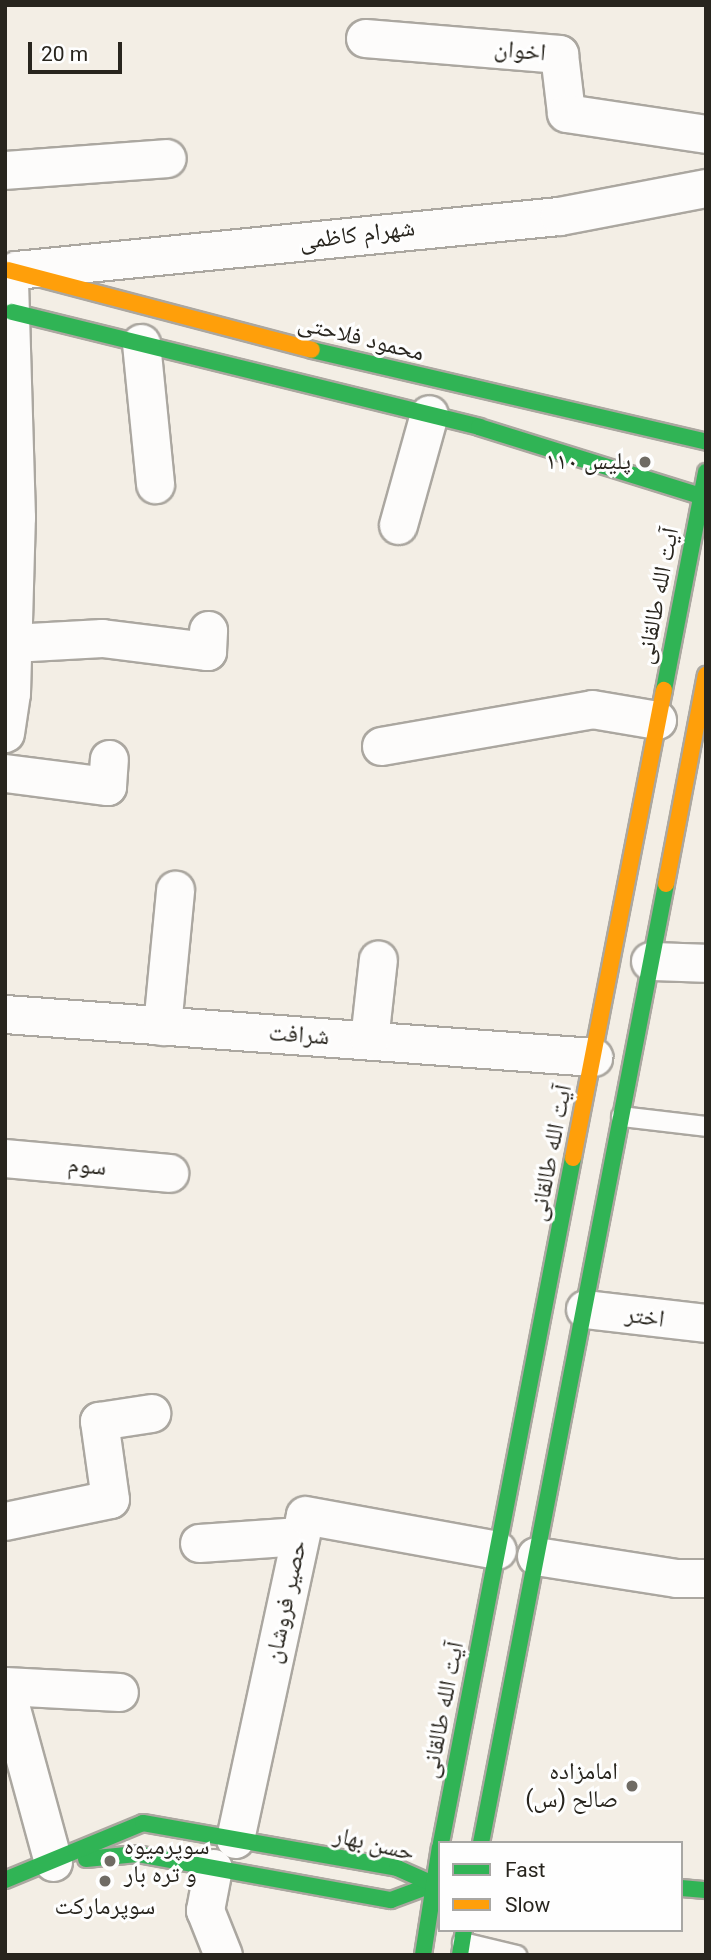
<!DOCTYPE html>
<html>
<head>
<meta charset="utf-8">
<style>
  body { margin:0 }
  #map { position:relative; width:711px; height:1960px; overflow:hidden; background:#f3eee5; font-family:Roboto,"Noto Naskh Arabic",sans-serif }
  div>[style] { position:absolute }
  .roads { filter:drop-shadow(2px 0 #aba7a0) drop-shadow(-2px 0 #aba7a0) drop-shadow(0 2px #aba7a0) drop-shadow(0 -2px #aba7a0) }
  .lane>* { height:19px; margin:-9.5px; padding:0 9.5px; transform-origin:9.5px; border-radius:9.5px; background:#fdfcfb }
  .street>* { height:37px; margin:-18.5px; padding:0 18.5px; transform-origin:18.5px; border-radius:18.5px; background:#fdfcfb }
  .fast>* { height:16px; margin:-8px; padding:0 8px; transform-origin:8px; border-radius:8px; background:#30b455 }
  .slow>* { height:16px; margin:-8px; padding:0 8px; transform-origin:8px; border-radius:8px; background:#ff9f0a }
  .dots>* { width:19px; height:19px; translate:-50% -50%; box-sizing:border-box; border:4px solid #fefefe; border-radius:50% }
  span { translate:-50% -50%; white-space:nowrap; text-align:center; line-height:1.15; -webkit-text-stroke:6px #fefefe; paint-order:stroke }
  .street-label { font-size:24px; color:#28251e }
  .poi-label { font-size:24px; color:#28251e }
  .right { translate:-100% -50%; text-align:right }
  .left { translate:0 -50%; text-align:left }
  .frame { position:absolute; inset:0; border:7px solid #28251e; pointer-events:none }
  .legend { position:absolute; left:438px; top:1841px; width:245px; height:91px; box-sizing:border-box; background:#fefefe; border:2px solid #a8a7a4; margin:0; padding:9px 12px; list-style:none; font-size:21px; color:#28251e }
  .legend li { display:flex; align-items:center; gap:14px; height:35px }
  .legend b { width:35px; border:2px solid #a8a7a4 }
  .scale { position:absolute; left:28px; top:42px; width:94px; height:32px; box-sizing:border-box; border:4px solid #28251e; border-top:0; padding-left:9px; font-size:21px; line-height:24px; white-space:nowrap; color:#28251e; -webkit-text-stroke:5px #fefefe; paint-order:stroke }
</style>
</head>
<body>
<div id="map">
  <div class="roads">
    <div class="lane">
      <div style="left:621px;top:1116px;width:86px;rotate:6.7deg"></div>
      <div style="left:462px;top:1942px;width:56px;rotate:13.5deg"></div>
    </div>
    <div class="street">
      <div style="left:365px;top:38px;width:195px;rotate:4.7deg"></div>
      <div style="left:559px;top:54px;width:59px;rotate:83.2deg"></div>
      <div style="left:566px;top:113px;width:142px;rotate:8.5deg"></div>
      <div style="left:5px;top:170px;width:162px;rotate:-4.2deg"></div>
      <div style="left:16px;top:270px;width:546px;rotate:-5.68deg"></div>
      <div style="left:559px;top:216px;width:150px;rotate:-10.8deg"></div>
      <div style="left:141px;top:343px;width:142px;rotate:84.3deg"></div>
      <div style="left:398px;top:525px;width:115px;rotate:-74.4deg"></div>
      <div style="left:12px;top:643px;width:90px;rotate:-3.2deg"></div>
      <div style="left:102px;top:638px;width:106px;rotate:7.1deg"></div>
      <div style="left:207px;top:651px;width:21px;rotate:-87deg"></div>
      <div style="left:5px;top:733px;width:40px;rotate:-81.5deg"></div>
      <div style="left:11px;top:693px;width:176px;rotate:-88.4deg"></div>
      <div style="left:16px;top:517px;width:234px;rotate:-91.7deg"></div>
      <div style="left:381px;top:746px;width:214px;rotate:-9.9deg"></div>
      <div style="left:592px;top:709px;width:66px;rotate:9.6deg"></div>
      <div style="left:5px;top:773px;width:103px;rotate:7.3deg"></div>
      <div style="left:107px;top:786px;width:27px;rotate:-86deg"></div>
      <div style="left:650px;top:961px;width:56px;rotate:2deg"></div>
      <div style="left:5px;top:1014px;width:590px;rotate:4.18deg"></div>
      <div style="left:162px;top:1026px;width:137px;rotate:-84.5deg"></div>
      <div style="left:369px;top:1040px;width:81px;rotate:-83.7deg"></div>
      <div style="left:5px;top:1158px;width:165px;rotate:5.2deg"></div>
      <div style="left:585px;top:1309px;width:122px;rotate:6.6deg"></div>
      <div style="left:5px;top:1521px;width:107px;rotate:-11.8deg"></div>
      <div style="left:110px;top:1499px;width:79px;rotate:-98deg"></div>
      <div style="left:99px;top:1421px;width:53px;rotate:-8.7deg"></div>
      <div style="left:199px;top:1543px;width:101px;rotate:-4deg"></div>
      <div style="left:536px;top:1556px;width:142px;rotate:8.9deg"></div>
      <div style="left:676px;top:1578px;width:30px"></div>
      <div style="left:235px;top:1839px;width:331px;rotate:-77.8deg"></div>
      <div style="left:305px;top:1515px;width:195px;rotate:10.3deg"></div>
      <div style="left:53px;top:1862px;width:182px;rotate:-105.3deg"></div>
      <div style="left:5px;top:1686px;width:114px;rotate:3deg"></div>
      <div style="left:213px;top:1868px;width:43px;rotate:100.8deg"></div>
      <div style="left:205px;top:1910px;width:48px;rotate:68.2deg"></div>
    </div>
    <div class="fast">
      <div style="left:12px;top:312px;width:481px;rotate:13.8deg"></div>
      <div style="left:479px;top:427px;width:232px;rotate:17.3deg"></div>
      <div style="left:312px;top:350px;width:405px;rotate:13.1deg"></div>
      <div style="left:664px;top:690px;width:222px;rotate:-79.1deg"></div>
      <div style="left:441px;top:1843px;width:698px;rotate:-79.09deg"></div>
      <div style="left:481px;top:1843px;width:977px;rotate:-79.08deg"></div>
      <div style="left:86px;top:1859px;width:51px;rotate:-5.6deg"></div>
      <div style="left:137px;top:1854px;width:258px;rotate:10.3deg"></div>
      <div style="left:391px;top:1900px;width:52px;rotate:-20.2deg"></div>
      <div style="left:5px;top:1880px;width:149px;rotate:-22.4deg"></div>
      <div style="left:143px;top:1823px;width:258px;rotate:10deg"></div>
      <div style="left:397px;top:1868px;width:39px;rotate:24deg"></div>
      <div style="left:681px;top:1888px;width:25px;rotate:5deg"></div>
      <div style="left:423px;top:1955px;width:109px;rotate:-81.1deg"></div>
      <div style="left:460px;top:1955px;width:25px;rotate:-81deg"></div>
    </div>
    <div class="slow">
      <div style="left:8px;top:270px;width:314px;rotate:14.7deg"></div>
      <div style="left:666px;top:884px;width:213px;rotate:-79.2deg"></div>
      <div style="left:573px;top:1158px;width:477px;rotate:-79deg"></div>
    </div>
  </div>
  <div class="dots">
    <div style="left:645px;top:462px;background:#6f6b64"></div>
    <div style="left:632px;top:1786px;background:#6f6b64"></div>
    <div style="left:110px;top:1861px;background:#6f6b64"></div>
    <div style="left:105px;top:1881px;background:#6f6b64"></div>
  </div>
  <div class="street-label">
    <span style="left:520px;top:51px;rotate:5deg">اخوان</span>
    <span style="left:357px;top:235px;rotate:-7deg">شهرام کاظمی</span>
    <span style="left:361px;top:338px;rotate:14deg">محمود فلاحتی</span>
    <span style="left:658px;top:596px;rotate:-79deg">آیت الله طالقانی</span>
    <span style="left:299px;top:1035px;rotate:4deg">شرافت</span>
    <span style="left:551px;top:1153px;rotate:-79deg">آیت الله طالقانی</span>
    <span style="left:87px;top:1166px;rotate:5deg">سوم</span>
    <span style="left:645px;top:1317px;rotate:8deg">اختر</span>
    <span style="left:286px;top:1602px;rotate:-78deg">حصیر فروشان</span>
    <span style="left:443px;top:1710px;rotate:-79deg">آیت الله طالقانی</span>
    <span style="left:374px;top:1844px;rotate:13deg">حسن بهار</span>
  </div>
  <div class="poi-label">
    <span class="right" style="left:631px;top:462px">پلیس ۱۱۰</span>
    <span class="right" style="left:618px;top:1786px">امامزاده<br>صالح (س)</span>
    <span class="left" style="left:124px;top:1861px">سوپرمیوه<br>و تره بار</span>
    <span style="left:105px;top:1907px">سوپرمارکت</span>
  </div>
  <div class="frame"></div>
  <ul class="legend">
  <li><b style="height:9px;background:#30b455"></b>Fast</li>
  <li><b style="height:9px;background:#ff9f0a"></b>Slow</li>
  </ul>
  <div class="scale">20 m</div>
</div>
</body>
</html>
